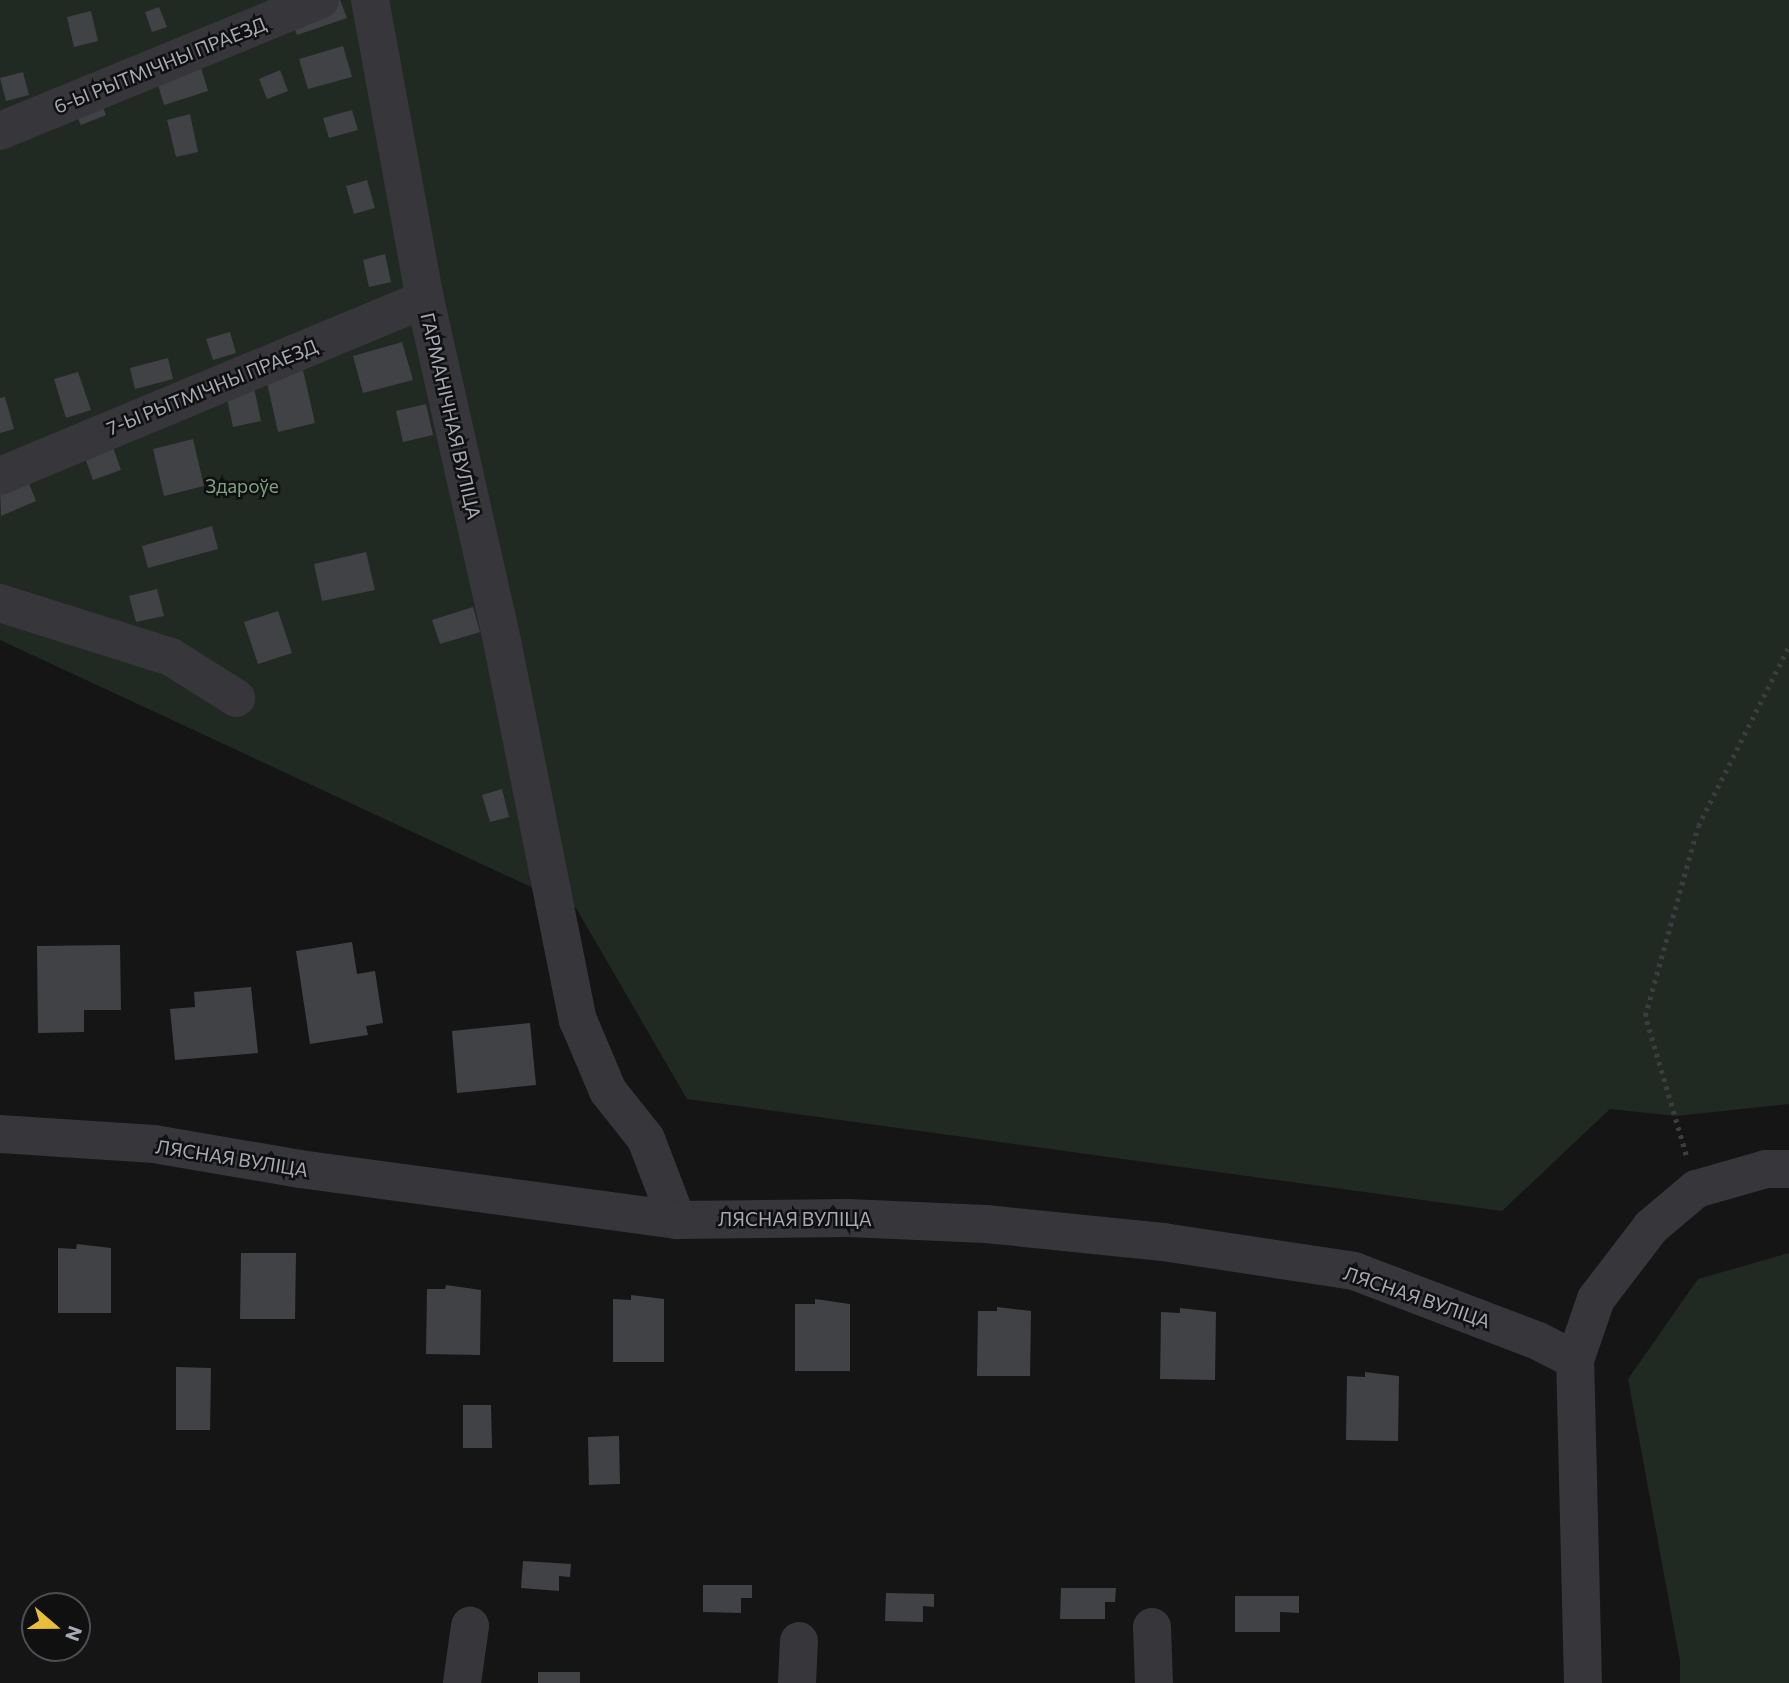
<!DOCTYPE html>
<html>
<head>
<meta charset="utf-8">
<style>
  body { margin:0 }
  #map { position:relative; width:1789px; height:1683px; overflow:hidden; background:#151516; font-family:Commissioner,sans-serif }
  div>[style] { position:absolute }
  .green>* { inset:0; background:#212923 }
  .building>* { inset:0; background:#414246 }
  .path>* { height:4.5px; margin-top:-2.25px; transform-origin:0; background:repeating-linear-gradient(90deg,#3c3d42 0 3.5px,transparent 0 8.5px) }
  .minor>* { height:38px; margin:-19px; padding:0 19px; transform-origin:19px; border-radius:19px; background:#36363b }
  span { translate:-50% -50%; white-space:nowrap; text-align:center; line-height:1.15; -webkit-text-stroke:5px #101011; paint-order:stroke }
  .street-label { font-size:19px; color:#a7aab6 }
  .park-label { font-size:19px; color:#7fa084 }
  .north { position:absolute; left:21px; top:1592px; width:70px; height:70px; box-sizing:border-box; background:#101011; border:2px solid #4c4e53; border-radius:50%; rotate:110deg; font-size:19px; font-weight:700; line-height:28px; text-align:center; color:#a7aab6 }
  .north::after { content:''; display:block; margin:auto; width:24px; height:32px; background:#e9bf3a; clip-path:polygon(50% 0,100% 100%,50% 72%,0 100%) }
</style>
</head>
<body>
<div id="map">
  <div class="green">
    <div style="clip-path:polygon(0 0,1789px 0,1789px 1104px,1676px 1116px,1610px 1109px,1502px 1211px,687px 1099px,576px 908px,0 640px)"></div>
    <div style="clip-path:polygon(1789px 1253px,1789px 1683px,1680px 1683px,1680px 1661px,1628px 1379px,1698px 1279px)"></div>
  </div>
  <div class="building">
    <div style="clip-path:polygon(340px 0,347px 18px,297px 35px,290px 17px)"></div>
    <div style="clip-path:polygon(159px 7px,167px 27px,152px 32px,145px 12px)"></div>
    <div style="clip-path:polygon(91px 11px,98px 41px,74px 47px,67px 17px)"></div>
    <div style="clip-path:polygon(343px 46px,352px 77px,308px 89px,299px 59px)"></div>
    <div style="clip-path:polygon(199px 61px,208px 91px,164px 105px,155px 75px)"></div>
    <div style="clip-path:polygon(280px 70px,288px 91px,267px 99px,259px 79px)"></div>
    <div style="clip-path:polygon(23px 72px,29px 95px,6px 101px,0 78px)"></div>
    <div style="clip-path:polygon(99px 98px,106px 115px,81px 125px,73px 108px)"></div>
    <div style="clip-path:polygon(352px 110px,358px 130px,329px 138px,323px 118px)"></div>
    <div style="clip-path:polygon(190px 114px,198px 152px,176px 157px,167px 120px)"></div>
    <div style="clip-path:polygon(367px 180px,375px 208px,354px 214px,346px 186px)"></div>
    <div style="clip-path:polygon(385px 254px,391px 282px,369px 287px,363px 260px)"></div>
    <div style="clip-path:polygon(230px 332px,236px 353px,213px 360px,206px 339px)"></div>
    <div style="clip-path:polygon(402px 342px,413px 380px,363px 393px,353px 356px)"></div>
    <div style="clip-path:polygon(168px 358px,173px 379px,135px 389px,130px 368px)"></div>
    <div style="clip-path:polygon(303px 370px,315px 423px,278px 432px,266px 378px)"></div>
    <div style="clip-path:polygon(78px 372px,91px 410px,66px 418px,54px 379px)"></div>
    <div style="clip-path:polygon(254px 388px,261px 421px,233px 427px,226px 394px)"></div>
    <div style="clip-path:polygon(5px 397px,14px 429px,0 433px,0 398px)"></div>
    <div style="clip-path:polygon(426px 404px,433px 435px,403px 442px,396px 411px)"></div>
    <div style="clip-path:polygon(193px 439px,204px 486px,164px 496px,153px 449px)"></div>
    <div style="clip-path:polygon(113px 447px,121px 470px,93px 480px,85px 458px)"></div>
    <div style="clip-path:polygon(26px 476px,36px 501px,1px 516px,0 487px)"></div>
    <div style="clip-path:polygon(212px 526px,218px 549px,148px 568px,142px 546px)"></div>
    <div style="clip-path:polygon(366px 552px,375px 590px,322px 601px,314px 564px)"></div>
    <div style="clip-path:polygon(157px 589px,164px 616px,136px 622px,129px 596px)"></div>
    <div style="clip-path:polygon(473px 607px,480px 632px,440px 644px,432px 620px)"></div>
    <div style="clip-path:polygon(278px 611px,292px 653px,258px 664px,244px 622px)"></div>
    <div style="clip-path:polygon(502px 789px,509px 817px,490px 822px,482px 795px)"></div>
    <div style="clip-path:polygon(352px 942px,357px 974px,375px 971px,383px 1023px,366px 1026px,368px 1035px,310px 1044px,296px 951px)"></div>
    <div style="clip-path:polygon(120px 945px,121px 1010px,84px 1010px,84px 1032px,38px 1033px,37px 946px)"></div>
    <div style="clip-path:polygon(251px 987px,258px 1053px,175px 1060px,170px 1009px,195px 1007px,194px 992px)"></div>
    <div style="clip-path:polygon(530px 1023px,536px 1085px,457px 1093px,452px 1031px)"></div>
    <div style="clip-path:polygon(77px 1244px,111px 1248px,111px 1313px,58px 1313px,58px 1248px,76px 1249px)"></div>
    <div style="clip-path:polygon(241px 1253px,296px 1253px,295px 1319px,240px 1319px)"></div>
    <div style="clip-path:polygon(446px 1285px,481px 1290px,480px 1355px,426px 1354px,427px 1289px,445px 1289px)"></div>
    <div style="clip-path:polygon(631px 1295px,664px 1299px,664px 1362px,613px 1362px,613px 1299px,631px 1300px)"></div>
    <div style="clip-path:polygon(815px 1299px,850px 1304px,850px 1371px,795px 1371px,795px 1304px,815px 1304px)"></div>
    <div style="clip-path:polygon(997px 1307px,1031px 1311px,1030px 1376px,977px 1376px,978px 1311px,997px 1311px)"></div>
    <div style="clip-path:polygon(1180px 1308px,1216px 1312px,1215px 1380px,1160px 1379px,1161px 1312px,1180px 1313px)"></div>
    <div style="clip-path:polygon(176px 1367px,211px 1368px,210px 1430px,176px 1430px)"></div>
    <div style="clip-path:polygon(1365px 1372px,1399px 1376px,1398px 1441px,1346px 1440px,1347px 1376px,1365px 1377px)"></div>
    <div style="clip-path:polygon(463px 1405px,491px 1405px,492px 1448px,463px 1448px)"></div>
    <div style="clip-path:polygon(619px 1436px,620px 1484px,589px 1485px,588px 1437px)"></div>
    <div style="clip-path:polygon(523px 1561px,571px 1564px,570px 1577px,559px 1576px,559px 1591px,521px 1588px)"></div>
    <div style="clip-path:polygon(703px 1585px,752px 1585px,752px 1598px,741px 1598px,741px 1613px,703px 1612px)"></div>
    <div style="clip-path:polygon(1061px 1588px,1116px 1588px,1115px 1602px,1105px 1602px,1105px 1619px,1060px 1619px)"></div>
    <div style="clip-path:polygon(886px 1593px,934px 1594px,934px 1607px,923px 1606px,923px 1622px,885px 1621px)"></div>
    <div style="clip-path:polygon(1235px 1596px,1299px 1596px,1299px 1613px,1280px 1612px,1280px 1632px,1235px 1632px)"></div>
    <div style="clip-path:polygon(538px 1672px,580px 1672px,580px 1683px,538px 1683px)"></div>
  </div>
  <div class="path">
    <div style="left:1686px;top:1155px;width:145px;rotate:-106.4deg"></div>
    <div style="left:1645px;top:1016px;width:197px;rotate:-74.4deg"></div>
    <div style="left:1698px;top:826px;width:202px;rotate:-63.2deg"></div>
  </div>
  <div class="minor">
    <div style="left:370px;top:0;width:304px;rotate:79.6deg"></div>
    <div style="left:425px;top:299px;width:351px;rotate:77.3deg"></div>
    <div style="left:502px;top:641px;width:387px;rotate:78.7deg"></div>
    <div style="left:578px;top:1020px;width:77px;rotate:67.1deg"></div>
    <div style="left:608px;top:1091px;width:61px;rotate:51.6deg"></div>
    <div style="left:646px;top:1139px;width:87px;rotate:69.1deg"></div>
    <div style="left:0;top:131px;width:346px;rotate:-22.3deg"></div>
    <div style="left:0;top:476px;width:460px;rotate:-22.6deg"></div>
    <div style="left:0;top:603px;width:179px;rotate:17.5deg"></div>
    <div style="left:171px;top:657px;width:77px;rotate:32.2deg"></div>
    <div style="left:0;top:1134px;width:154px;rotate:3.7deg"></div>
    <div style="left:154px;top:1144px;width:148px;rotate:9.7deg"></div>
    <div style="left:300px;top:1169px;width:380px;rotate:7.7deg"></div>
    <div style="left:677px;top:1220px;width:171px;rotate:-0.7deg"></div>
    <div style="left:848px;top:1218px;width:138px;rotate:2.5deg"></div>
    <div style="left:986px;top:1224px;width:178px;rotate:5.8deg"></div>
    <div style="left:1163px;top:1242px;width:193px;rotate:8.6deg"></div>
    <div style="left:1354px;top:1271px;width:197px;rotate:20.8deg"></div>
    <div style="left:1538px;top:1341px;width:42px;rotate:27.2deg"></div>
    <div style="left:1152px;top:1627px;width:56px;rotate:88deg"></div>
    <div style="left:462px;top:1683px;width:58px;rotate:-82deg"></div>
    <div style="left:797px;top:1683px;width:42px;rotate:-87.3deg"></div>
    <div style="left:1583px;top:1683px;width:323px;rotate:-91.4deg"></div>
    <div style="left:1575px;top:1360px;width:65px;rotate:-71deg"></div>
    <div style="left:1596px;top:1299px;width:91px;rotate:-52.6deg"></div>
    <div style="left:1651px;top:1227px;width:59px;rotate:-40.2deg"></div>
    <div style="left:1696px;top:1189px;width:73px;rotate:-15.9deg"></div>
    <div style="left:1766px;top:1169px;width:23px"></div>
  </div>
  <div class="street-label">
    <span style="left:160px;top:65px;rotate:-22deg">6-Ы РЫТМІЧНЫ ПРАЕЗД</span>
    <span style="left:212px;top:387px;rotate:-22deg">7-Ы РЫТМІЧНЫ ПРАЕЗД</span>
    <span style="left:451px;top:416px;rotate:77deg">ГАРМАНІЧНАЯ ВУЛІЦА</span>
    <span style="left:232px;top:1158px;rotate:9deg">ЛЯСНАЯ ВУЛІЦА</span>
    <span style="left:795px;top:1219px">ЛЯСНАЯ ВУЛІЦА</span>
    <span style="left:1417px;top:1297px;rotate:19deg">ЛЯСНАЯ ВУЛІЦА</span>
  </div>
  <div class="park-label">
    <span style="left:242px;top:486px">Здароўе</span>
  </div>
  <div class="north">N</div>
</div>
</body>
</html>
